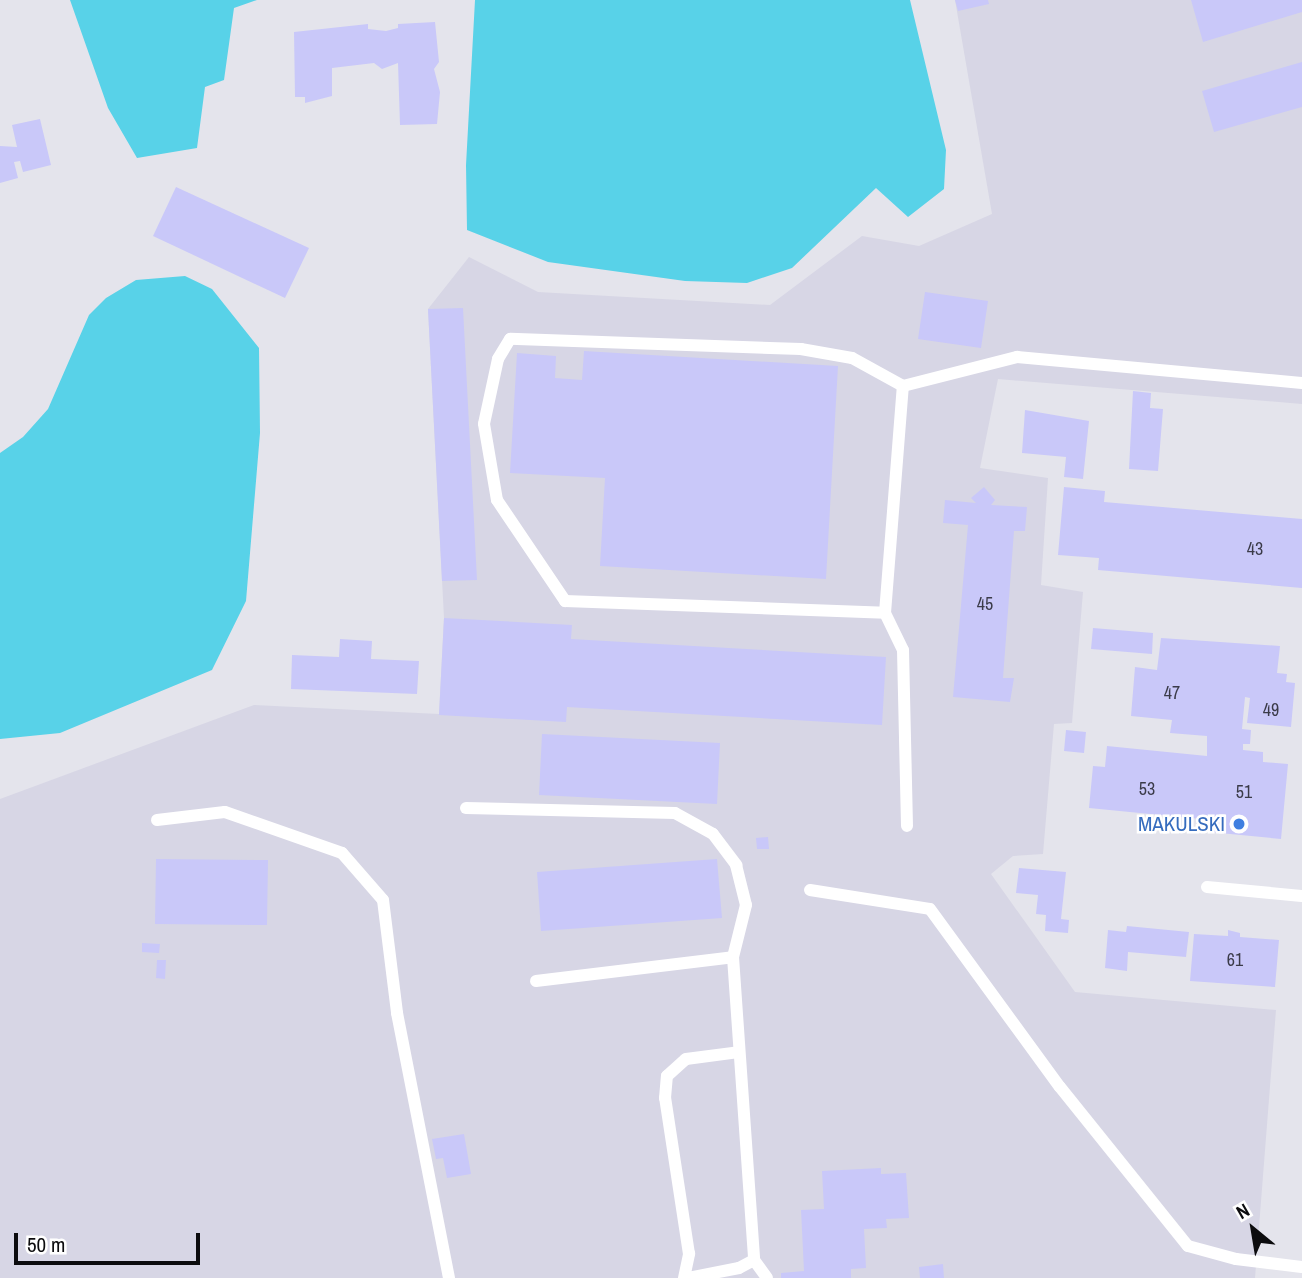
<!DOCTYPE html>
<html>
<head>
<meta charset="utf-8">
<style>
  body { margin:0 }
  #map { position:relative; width:1302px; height:1278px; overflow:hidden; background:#e4e4ec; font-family:"Archivo Narrow",sans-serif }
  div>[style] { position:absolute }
  .built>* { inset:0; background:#d7d6e5 }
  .water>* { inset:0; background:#58d2e8 }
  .building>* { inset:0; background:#c9c8f9 }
  .service>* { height:12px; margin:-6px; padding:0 6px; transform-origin:6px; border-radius:6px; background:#fff }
  .dots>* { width:19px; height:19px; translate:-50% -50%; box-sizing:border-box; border:4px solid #fff; border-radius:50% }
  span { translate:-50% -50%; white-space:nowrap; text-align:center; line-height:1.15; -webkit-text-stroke:5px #fff; paint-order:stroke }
  .number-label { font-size:18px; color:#3b3b49 }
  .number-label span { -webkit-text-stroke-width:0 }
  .shop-label { font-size:21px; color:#366cbe }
  .right { translate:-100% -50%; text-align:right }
  .north { position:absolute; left:1218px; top:1194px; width:70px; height:70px; -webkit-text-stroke:5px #fff; paint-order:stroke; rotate:330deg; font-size:19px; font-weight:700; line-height:28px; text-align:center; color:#0c0c0e }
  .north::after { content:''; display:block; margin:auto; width:24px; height:32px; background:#0c0c0e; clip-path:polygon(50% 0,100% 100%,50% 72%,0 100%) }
  .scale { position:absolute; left:14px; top:1233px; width:186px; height:32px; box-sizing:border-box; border:4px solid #0c0c0e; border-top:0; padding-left:9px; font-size:21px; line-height:24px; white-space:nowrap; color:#0c0c0e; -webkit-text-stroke:5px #fff; paint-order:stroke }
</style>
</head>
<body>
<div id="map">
  <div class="built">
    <div style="clip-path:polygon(955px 0,1302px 0,1302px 404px,998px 379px,980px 468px,1048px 478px,1041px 585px,1083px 592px,1072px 723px,1054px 724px,1043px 854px,1013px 856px,991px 874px,1075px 992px,1276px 1010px,1255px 1278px,0 1278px,0 799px,254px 705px,439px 714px,444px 618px,428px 309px,469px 257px,538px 292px,770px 305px,862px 236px,919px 246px,992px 214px)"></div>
  </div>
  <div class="water">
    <div style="clip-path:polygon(70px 0,257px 0,234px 8px,224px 80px,205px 87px,197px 148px,137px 158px,108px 108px)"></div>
    <div style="clip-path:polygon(475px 0,910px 0,946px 150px,944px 189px,908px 217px,876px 188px,792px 268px,747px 283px,685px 281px,548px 262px,467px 230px,466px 165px)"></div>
    <div style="clip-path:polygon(185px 276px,212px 289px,259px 348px,260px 433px,246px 601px,212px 670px,60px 733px,0 739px,0 453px,23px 437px,48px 409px,89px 315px,106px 298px,136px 280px)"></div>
  </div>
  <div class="building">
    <div style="clip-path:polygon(955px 0,988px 0,989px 4px,958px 11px)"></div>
    <div style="clip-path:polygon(1191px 0,1302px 0,1302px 12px,1203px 42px)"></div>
    <div style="clip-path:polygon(435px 22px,439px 62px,434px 69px,440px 92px,437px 124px,400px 125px,398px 63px,382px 69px,374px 63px,332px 68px,332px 96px,305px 103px,305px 97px,295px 97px,294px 32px,368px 24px,368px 29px,386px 31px,398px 28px,398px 24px)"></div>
    <div style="clip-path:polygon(1302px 62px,1302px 107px,1214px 132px,1202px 91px)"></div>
    <div style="clip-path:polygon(40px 119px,51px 165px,23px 172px,20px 161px,14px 162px,18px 178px,0 183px,0 146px,17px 147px,12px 125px)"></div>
    <div style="clip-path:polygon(176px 187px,309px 248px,285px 298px,153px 236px)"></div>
    <div style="clip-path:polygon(925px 292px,988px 301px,981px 348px,918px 339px)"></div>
    <div style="clip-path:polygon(463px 308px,477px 580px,442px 581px,428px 309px)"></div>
    <div style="clip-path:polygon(584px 351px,838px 366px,826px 579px,600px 566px,605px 478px,510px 473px,517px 353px,556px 356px,555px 378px,582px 380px)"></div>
    <div style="clip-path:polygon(1133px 391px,1151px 393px,1150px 408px,1163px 409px,1158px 471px,1129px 469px)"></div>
    <div style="clip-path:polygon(1025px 410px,1089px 421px,1083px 479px,1064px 477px,1066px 457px,1022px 453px)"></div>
    <div style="clip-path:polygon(984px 487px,995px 500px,991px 505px,1027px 507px,1025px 531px,1014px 531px,1003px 678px,1014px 678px,1010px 702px,953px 697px,968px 525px,943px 523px,945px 500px,976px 503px,971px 498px)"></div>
    <div style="clip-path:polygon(1064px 487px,1105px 491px,1104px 502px,1302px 519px,1302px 588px,1098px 570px,1099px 558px,1058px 555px)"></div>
    <div style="clip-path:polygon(444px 618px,572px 625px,571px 639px,886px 657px,882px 725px,567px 707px,566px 722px,439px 715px)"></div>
    <div style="clip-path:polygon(1093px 628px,1153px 633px,1152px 654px,1091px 649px)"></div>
    <div style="clip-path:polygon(1161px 638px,1280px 646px,1277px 673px,1287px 674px,1286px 682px,1295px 683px,1291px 727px,1247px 723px,1250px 698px,1245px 697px,1242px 729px,1251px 730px,1250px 744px,1243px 744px,1243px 750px,1263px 752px,1263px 762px,1288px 764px,1281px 839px,1199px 831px,1201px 819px,1089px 808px,1093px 766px,1105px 767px,1107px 746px,1207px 756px,1207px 736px,1170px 733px,1172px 720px,1131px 716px,1135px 667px,1157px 670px)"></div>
    <div style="clip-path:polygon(340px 639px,372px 641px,371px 659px,419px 661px,417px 694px,291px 689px,292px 655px,339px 657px)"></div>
    <div style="clip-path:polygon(1066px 730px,1086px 732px,1084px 753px,1064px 751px)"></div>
    <div style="clip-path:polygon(542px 734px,720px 743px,717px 804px,539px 795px)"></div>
    <div style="clip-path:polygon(768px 837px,769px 849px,757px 849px,756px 838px)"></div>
    <div style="clip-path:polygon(156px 859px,268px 860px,267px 925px,155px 924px)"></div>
    <div style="clip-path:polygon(717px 859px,722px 918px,541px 931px,537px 872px)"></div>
    <div style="clip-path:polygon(1019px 868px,1066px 872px,1061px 919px,1069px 920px,1068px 933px,1045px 931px,1046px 915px,1036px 914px,1038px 895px,1016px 893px)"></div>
    <div style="clip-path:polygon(1127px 926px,1189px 932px,1186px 957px,1128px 952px,1127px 971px,1105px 968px,1108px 930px,1126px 932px)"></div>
    <div style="clip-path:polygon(1228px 930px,1240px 933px,1240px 937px,1279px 940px,1275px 987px,1190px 981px,1194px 934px,1228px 936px)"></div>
    <div style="clip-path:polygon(142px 943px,160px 944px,159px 953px,142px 952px)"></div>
    <div style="clip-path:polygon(157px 960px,166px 960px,165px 979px,156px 978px)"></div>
    <div style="clip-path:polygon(464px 1134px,471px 1174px,447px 1178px,443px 1158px,436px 1159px,432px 1139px)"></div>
    <div style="clip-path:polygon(881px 1168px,881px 1174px,906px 1173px,909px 1218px,886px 1219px,887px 1228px,864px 1229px,866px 1268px,851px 1269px,851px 1278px,781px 1278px,781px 1273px,804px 1271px,801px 1210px,824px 1209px,822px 1171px)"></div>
    <div style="clip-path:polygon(943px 1264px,944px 1278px,920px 1278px,919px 1267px)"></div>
  </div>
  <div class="service">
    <div style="left:903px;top:386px;width:58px;rotate:-151.2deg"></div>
    <div style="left:852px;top:358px;width:52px;rotate:-170deg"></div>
    <div style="left:801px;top:349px;width:291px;rotate:-178deg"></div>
    <div style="left:510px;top:339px;width:23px;rotate:121deg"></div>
    <div style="left:498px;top:359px;width:66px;rotate:102.2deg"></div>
    <div style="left:484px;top:424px;width:77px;rotate:80.3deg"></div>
    <div style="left:497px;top:500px;width:122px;rotate:56deg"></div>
    <div style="left:565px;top:601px;width:320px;rotate:2.1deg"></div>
    <div style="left:885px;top:613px;width:228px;rotate:-85.5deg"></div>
    <div style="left:903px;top:386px;width:118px;rotate:-14.3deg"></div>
    <div style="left:1017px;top:357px;width:286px;rotate:5.2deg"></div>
    <div style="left:885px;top:613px;width:41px;rotate:64.1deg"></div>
    <div style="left:903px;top:650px;width:176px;rotate:88.7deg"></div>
    <div style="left:466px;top:808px;width:209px;rotate:1.4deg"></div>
    <div style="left:675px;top:813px;width:43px;rotate:28.9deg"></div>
    <div style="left:713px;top:834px;width:39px;rotate:53deg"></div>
    <div style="left:736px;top:865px;width:41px;rotate:76deg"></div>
    <div style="left:746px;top:905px;width:54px;rotate:104deg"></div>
    <div style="left:733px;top:957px;width:304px;rotate:86deg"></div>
    <div style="left:754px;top:1260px;width:17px;rotate:152deg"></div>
    <div style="left:739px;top:1268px;width:52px;rotate:168.9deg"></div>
    <div style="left:157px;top:820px;width:68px;rotate:-6.7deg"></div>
    <div style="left:225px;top:812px;width:124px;rotate:19.3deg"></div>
    <div style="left:342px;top:853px;width:62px;rotate:48.9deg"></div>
    <div style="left:383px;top:900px;width:114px;rotate:82.9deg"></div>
    <div style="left:397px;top:1013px;width:270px;rotate:78.9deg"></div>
    <div style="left:1207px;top:887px;width:95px;rotate:5.4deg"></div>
    <div style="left:810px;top:890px;width:121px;rotate:9deg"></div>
    <div style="left:930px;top:909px;width:220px;rotate:53.9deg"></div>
    <div style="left:1060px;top:1087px;width:204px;rotate:51.2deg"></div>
    <div style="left:1188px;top:1246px;width:50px;rotate:15.2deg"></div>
    <div style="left:1236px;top:1259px;width:66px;rotate:6.9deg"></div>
    <div style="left:536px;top:981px;width:198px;rotate:-6.9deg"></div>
    <div style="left:754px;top:1260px;width:22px;rotate:54deg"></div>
    <div style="left:684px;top:1278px;width:25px;rotate:-78deg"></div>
    <div style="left:689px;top:1254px;width:158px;rotate:-98.7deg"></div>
    <div style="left:665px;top:1098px;width:22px;rotate:-85deg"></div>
    <div style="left:667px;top:1076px;width:25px;rotate:-42deg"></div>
    <div style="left:686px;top:1059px;width:53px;rotate:-7.5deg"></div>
  </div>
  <div class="dots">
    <div style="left:1239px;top:824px;background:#3f7fe0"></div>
  </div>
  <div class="number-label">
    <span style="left:1255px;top:549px">43</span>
    <span style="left:985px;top:604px">45</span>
    <span style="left:1172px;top:693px">47</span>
    <span style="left:1271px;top:710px">49</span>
    <span style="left:1147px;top:789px">53</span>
    <span style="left:1244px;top:792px">51</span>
    <span style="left:1235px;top:960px">61</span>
  </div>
  <div class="shop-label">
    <span class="right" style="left:1225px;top:824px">MAKULSKI</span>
  </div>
  <div class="north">N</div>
  <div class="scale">50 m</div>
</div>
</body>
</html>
